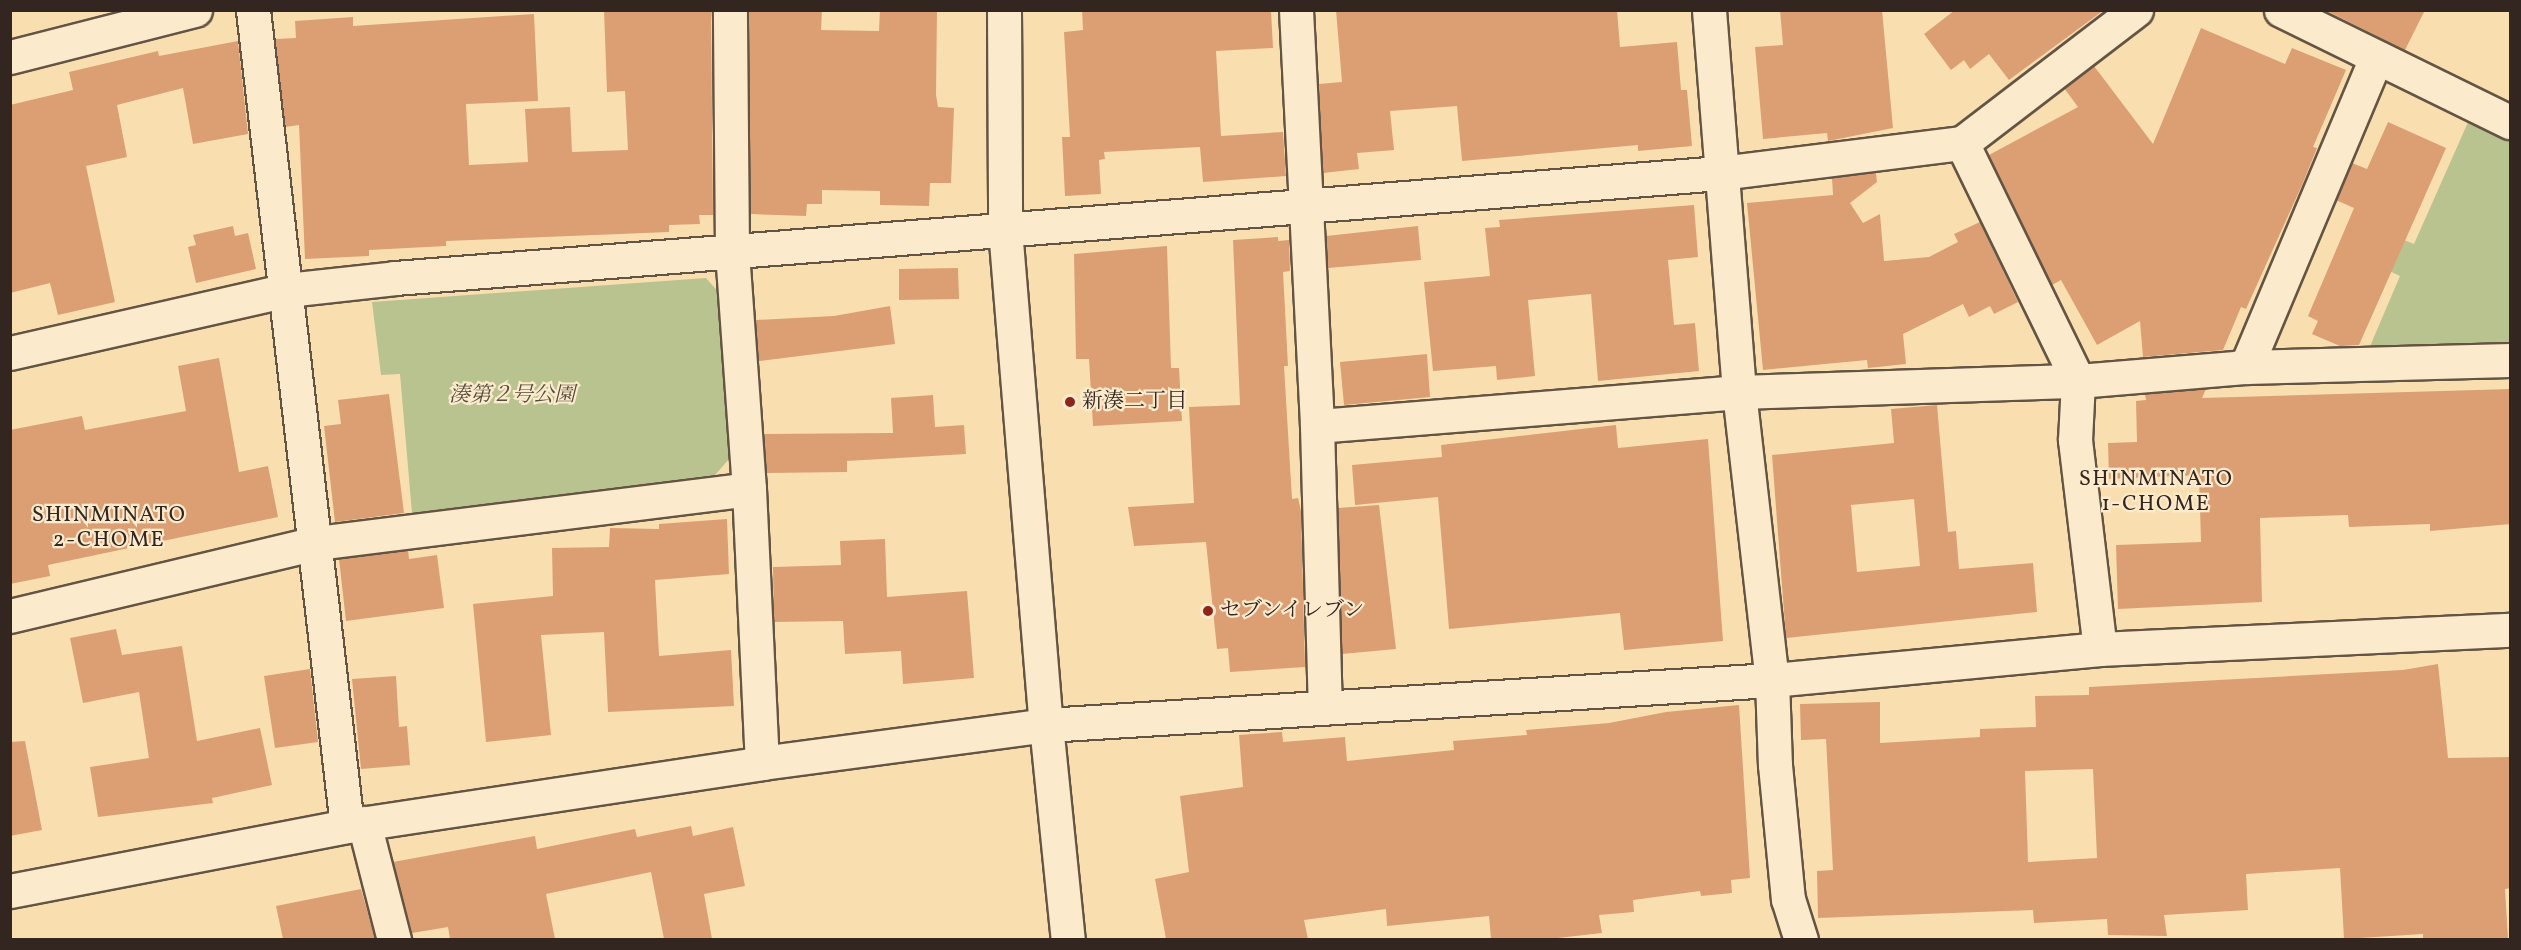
<!DOCTYPE html>
<html>
<head>
<meta charset="utf-8">
<style>
  body { margin:0 }
  #map { position:relative; width:2521px; height:950px; overflow:hidden; background:#f9dfb0; font-family:Vollkorn,"Noto Serif JP",serif }
  div>[style] { position:absolute }
  .green>* { inset:0; background:#b8c390 }
  .building>* { inset:0; background:#dc9f73 }
  .roads { filter:drop-shadow(2px 0 #645443) drop-shadow(-2px 0 #645443) drop-shadow(0 2px #645443) drop-shadow(0 -2px #645443) }
  .minor>* { height:33px; margin:-16.5px; padding:0 16.5px; transform-origin:16.5px; border-radius:16.5px; background:#fbeacc }
  .dots>* { width:16px; height:16px; translate:-50% -50%; box-sizing:border-box; border:3px solid #fbeacc; border-radius:50% }
  span { translate:-50% -50%; white-space:nowrap; text-align:center; line-height:1.15; -webkit-text-stroke:4.5px #fbeacc; paint-order:stroke }
  .park-label { font-size:21px; color:#544c3b; font-style:italic }
  .poi-label { font-size:21px; color:#33251f }
  .left { translate:0 -50%; text-align:left }
  .neighbourhood-label { font-size:22px; color:#33251f; letter-spacing:1.5px }
  .frame { position:absolute; inset:0; border:12px solid #33251f; pointer-events:none }
</style>
</head>
<body>
<div id="map">
  <div class="green">
    <div style="clip-path:polygon(2469px 120px,2510px 141px,2510px 347px,2368px 351px,2400px 276px,2353px 254px,2369px 226px,2414px 244px)"></div>
    <div style="clip-path:polygon(706px 278px,721px 295px,730px 458px,715px 475px,412px 513px,400px 374px,381px 375px,372px 302px)"></div>
  </div>
  <div class="building">
    <div style="clip-path:polygon(604px 10px,711px 10px,713px 215px,699px 215px,700px 224px,669px 225px,669px 232px,446px 241px,446px 246px,369px 250px,369px 256px,305px 259px,299px 125px,285px 127px,275px 39px,296px 38px,295px 21px,353px 17px,353px 26px,534px 14px,538px 101px,466px 104px,469px 165px,528px 162px,525px 109px,570px 107px,572px 152px,628px 150px,625px 91px,607px 92px)"></div>
    <div style="clip-path:polygon(749px 10px,822px 10px,821px 30px,879px 31px,880px 10px,937px 10px,936px 95px,938px 107px,954px 108px,951px 183px,930px 183px,929px 206px,880px 205px,880px 191px,822px 190px,822px 204px,807px 204px,806px 216px,750px 214px)"></div>
    <div style="clip-path:polygon(1082px 10px,1271px 10px,1273px 48px,1216px 51px,1221px 136px,1283px 132px,1286px 176px,1203px 182px,1200px 147px,1104px 152px,1105px 159px,1099px 160px,1101px 194px,1065px 196px,1062px 137px,1070px 137px,1064px 32px,1083px 30px)"></div>
    <div style="clip-path:polygon(1336px 10px,1617px 10px,1620px 47px,1677px 42px,1681px 90px,1687px 90px,1692px 146px,1638px 151px,1638px 145px,1462px 161px,1457px 106px,1390px 111px,1394px 150px,1357px 153px,1359px 169px,1323px 173px,1319px 84px,1342px 82px)"></div>
    <div style="clip-path:polygon(1780px 10px,1882px 10px,1893px 128px,1828px 141px,1827px 133px,1763px 139px,1755px 47px,1783px 45px)"></div>
    <div style="clip-path:polygon(1955px 10px,2104px 10px,2009px 80px,1989px 54px,1970px 69px,1964px 60px,1951px 70px,1924px 34px)"></div>
    <div style="clip-path:polygon(2325px 10px,2425px 10px,2405px 50px)"></div>
    <div style="clip-path:polygon(2201px 28px,2285px 64px,2292px 48px,2346px 70px,2313px 147px,2317px 148px,2302px 185px,2246px 309px,2241px 307px,2223px 350px,2143px 357px,2140px 321px,2097px 345px,2061px 280px,2052px 285px,1989px 155px,2078px 107px,2064px 88px,2094px 66px,2153px 144px)"></div>
    <div style="clip-path:polygon(238px 41px,248px 134px,193px 144px,183px 88px,117px 105px,127px 157px,86px 166px,115px 302px,58px 315px,50px 283px,10px 293px,10px 105px,73px 90px,69px 72px,158px 51px,159px 56px)"></div>
    <div style="clip-path:polygon(2388px 122px,2446px 148px,2359px 345px,2340px 346px,2312px 334px,2318px 321px,2308px 316px,2354px 208px,2336px 200px,2352px 163px,2367px 169px)"></div>
    <div style="clip-path:polygon(1876px 173px,1877px 182px,1850px 203px,1863px 223px,1880px 214px,1884px 261px,1929px 257px,1958px 242px,1954px 234px,1980px 222px,2018px 302px,1994px 314px,1990px 306px,1969px 317px,1963px 304px,1903px 334px,1906px 364px,1868px 368px,1867px 360px,1763px 370px,1747px 203px,1833px 195px,1832px 178px)"></div>
    <div style="clip-path:polygon(1694px 205px,1698px 257px,1668px 260px,1674px 325px,1695px 323px,1699px 371px,1598px 381px,1591px 294px,1528px 300px,1535px 376px,1497px 380px,1496px 366px,1433px 371px,1424px 282px,1490px 276px,1485px 228px,1500px 227px,1499px 220px)"></div>
    <div style="clip-path:polygon(233px 226px,235px 236px,248px 233px,256px 269px,196px 283px,188px 247px,196px 245px,193px 235px)"></div>
    <div style="clip-path:polygon(1418px 226px,1421px 260px,1328px 268px,1326px 236px)"></div>
    <div style="clip-path:polygon(1278px 237px,1278px 241px,1289px 240px,1290px 271px,1283px 272px,1288px 366px,1284px 366px,1292px 499px,1298px 498px,1301px 511px,1305px 667px,1230px 672px,1228px 648px,1217px 649px,1206px 542px,1134px 546px,1128px 507px,1194px 503px,1189px 407px,1240px 405px,1233px 240px)"></div>
    <div style="clip-path:polygon(1167px 246px,1171px 368px,1179px 368px,1182px 421px,1093px 426px,1089px 359px,1076px 359px,1074px 254px)"></div>
    <div style="clip-path:polygon(958px 268px,959px 299px,899px 300px,899px 269px)"></div>
    <div style="clip-path:polygon(890px 306px,895px 344px,759px 361px,756px 320px,834px 316px)"></div>
    <div style="clip-path:polygon(1427px 354px,1430px 397px,1344px 405px,1340px 362px)"></div>
    <div style="clip-path:polygon(219px 358px,239px 472px,268px 466px,278px 517px,48px 565px,50px 576px,10px 584px,10px 430px,82px 416px,85px 430px,186px 411px,178px 366px)"></div>
    <div style="clip-path:polygon(2206px 389px,2202px 398px,2511px 389px,2511px 524px,2430px 531px,2430px 524px,2349px 527px,2348px 515px,2260px 518px,2262px 602px,2118px 609px,2116px 545px,2201px 542px,2199px 475px,2109px 479px,2108px 443px,2137px 442px,2136px 401px,2146px 400px,2145px 394px)"></div>
    <div style="clip-path:polygon(389px 394px,404px 513px,335px 522px,324px 426px,341px 424px,338px 400px)"></div>
    <div style="clip-path:polygon(933px 395px,935px 427px,964px 425px,966px 454px,847px 461px,847px 472px,767px 473px,764px 434px,893px 433px,891px 398px)"></div>
    <div style="clip-path:polygon(evenodd,1937px 405px,1948px 532px,1956px 531px,1959px 569px,2033px 563px,2037px 612px,1786px 638px,1772px 455px,1894px 443px,1891px 409px,1937px 405px,1914px 499px,1920px 566px,1857px 572px,1851px 505px,1914px 499px)"></div>
    <div style="clip-path:polygon(1616px 425px,1618px 448px,1708px 439px,1723px 641px,1624px 650px,1620px 613px,1449px 629px,1438px 497px,1355px 505px,1352px 465px,1442px 457px,1441px 445px)"></div>
    <div style="clip-path:polygon(1379px 505px,1396px 649px,1342px 654px,1338px 508px)"></div>
    <div style="clip-path:polygon(727px 519px,729px 574px,655px 580px,659px 656px,731px 650px,734px 706px,608px 712px,604px 632px,541px 635px,551px 735px,486px 742px,473px 604px,553px 596px,552px 548px,609px 547px,610px 528px,659px 529px,659px 524px)"></div>
    <div style="clip-path:polygon(885px 539px,887px 597px,967px 591px,974px 678px,903px 684px,901px 651px,845px 654px,843px 621px,774px 622px,773px 567px,841px 565px,840px 541px)"></div>
    <div style="clip-path:polygon(408px 550px,409px 559px,437px 555px,444px 608px,346px 621px,339px 559px)"></div>
    <div style="clip-path:polygon(116px 629px,122px 655px,182px 646px,197px 741px,260px 728px,272px 785px,212px 798px,213px 803px,98px 817px,90px 767px,149px 758px,139px 692px,83px 703px,70px 638px)"></div>
    <div style="clip-path:polygon(evenodd,2438px 664px,2448px 758px,2511px 757px,2511px 888px,2505px 889px,2508px 939px,2423px 939px,2423px 934px,2344px 939px,2340px 868px,2246px 874px,2248px 910px,2164px 915px,2167px 936px,2108px 935px,2107px 919px,2034px 923px,2033px 910px,1818px 918px,1817px 871px,1833px 870px,1826px 739px,1801px 740px,1800px 704px,1880px 702px,1880px 743px,1980px 737px,1980px 729px,2036px 727px,2035px 696px,2089px 695px,2089px 687px,2403px 670px,2438px 664px,2093px 769px,2097px 858px,2028px 862px,2025px 771px,2093px 769px)"></div>
    <div style="clip-path:polygon(310px 669px,318px 742px,275px 748px,264px 676px)"></div>
    <div style="clip-path:polygon(396px 676px,399px 727px,407px 726px,410px 765px,361px 769px,352px 679px)"></div>
    <div style="clip-path:polygon(1739px 705px,1750px 878px,1731px 880px,1732px 893px,1701px 896px,1700px 891px,1633px 900px,1634px 912px,1599px 915px,1602px 933px,1549px 939px,1491px 939px,1489px 916px,1387px 926px,1386px 909px,1304px 920px,1308px 939px,1166px 939px,1155px 879px,1189px 872px,1180px 796px,1243px 787px,1239px 735px,1282px 732px,1283px 742px,1345px 737px,1347px 761px,1454px 750px,1453px 741px,1527px 735px,1526px 730px,1609px 723px,1666px 712px)"></div>
    <div style="clip-path:polygon(25px 741px,42px 830px,10px 836px,10px 742px)"></div>
    <div style="clip-path:polygon(691px 826px,693px 836px,733px 827px,745px 886px,704px 894px,712px 939px,664px 939px,651px 872px,546px 894px,555px 939px,450px 939px,448px 927px,412px 933px,393px 862px,535px 836px,537px 849px,635px 829px,637px 837px)"></div>
    <div style="clip-path:polygon(361px 889px,375px 939px,283px 939px,276px 906px)"></div>
  </div>
  <div class="roads">
    <div class="minor">
      <div style="left:253px;top:10px;width:821px;rotate:83.43deg"></div>
      <div style="left:1004px;top:10px;width:219px;rotate:89.7deg"></div>
      <div style="left:1005px;top:229px;width:498px;rotate:85.3deg"></div>
      <div style="left:1046px;top:725px;width:216px;rotate:84.2deg"></div>
      <div style="left:1296px;top:10px;width:417px;rotate:87.1deg"></div>
      <div style="left:1317px;top:426px;width:282px;rotate:88.4deg"></div>
      <div style="left:1709px;top:10px;width:383px;rotate:85.5deg"></div>
      <div style="left:1739px;top:392px;width:290px;rotate:83.5deg"></div>
      <div style="left:1772px;top:680px;width:85px;rotate:88deg"></div>
      <div style="left:1775px;top:765px;width:135px;rotate:84.5deg"></div>
      <div style="left:1788px;top:899px;width:43px;rotate:72.4deg"></div>
      <div style="left:2281px;top:10px;width:255px;rotate:26.1deg"></div>
      <div style="left:10px;top:57px;width:191px;rotate:-14.3deg"></div>
      <div style="left:1962px;top:143px;width:265px;rotate:64deg"></div>
      <div style="left:2078px;top:381px;width:59px;rotate:92.9deg"></div>
      <div style="left:2075px;top:440px;width:210px;rotate:83.2deg"></div>
      <div style="left:10px;top:353px;width:284px;rotate:-12.8deg"></div>
      <div style="left:287px;top:290px;width:109px;rotate:-6.3deg"></div>
      <div style="left:395px;top:278px;width:1329px;rotate:-4.53deg"></div>
      <div style="left:1720px;top:173px;width:244px;rotate:-7.1deg"></div>
      <div style="left:1962px;top:143px;width:219px;rotate:-37.4deg"></div>
      <div style="left:2246px;top:367px;width:336px;rotate:-67.2deg"></div>
      <div style="left:1317px;top:426px;width:423px;rotate:-4.6deg"></div>
      <div style="left:1739px;top:392px;width:339px;rotate:-1.9deg"></div>
      <div style="left:2078px;top:381px;width:169px;rotate:-4.8deg"></div>
      <div style="left:2246px;top:367px;width:264px;rotate:-1.5deg"></div>
      <div style="left:749px;top:489px;width:274px;rotate:87.3deg"></div>
      <div style="left:10px;top:616px;width:315px;rotate:-13.4deg"></div>
      <div style="left:316px;top:543px;width:436px;rotate:-7.1deg"></div>
      <div style="left:749px;top:489px;width:240px;rotate:-94.1deg"></div>
      <div style="left:732px;top:250px;width:240px;rotate:-90.5deg"></div>
      <div style="left:364px;top:823px;width:121px;rotate:75.6deg"></div>
      <div style="left:10px;top:891px;width:343px;rotate:-10.9deg"></div>
      <div style="left:347px;top:826px;width:420px;rotate:-8.6deg"></div>
      <div style="left:762px;top:763px;width:287px;rotate:-7.6deg"></div>
      <div style="left:1046px;top:725px;width:727px;rotate:-3.55deg"></div>
      <div style="left:1772px;top:680px;width:329px;rotate:-5.4deg"></div>
      <div style="left:2100px;top:649px;width:410px;rotate:-2.7deg"></div>
    </div>
  </div>
  <div class="dots">
    <div style="left:1070px;top:402px;background:#8f2418"></div>
    <div style="left:1208px;top:611px;background:#8f2418"></div>
  </div>
  <div class="park-label">
    <span style="left:512px;top:396px">湊第２号公園</span>
  </div>
  <div class="poi-label">
    <span class="left" style="left:1082px;top:402px">新湊二丁目</span>
    <span class="left" style="left:1220px;top:611px">セブンイレブン</span>
  </div>
  <div class="neighbourhood-label">
    <span style="left:2156px;top:492px">SHINMINATO<br>1-CHOME</span>
    <span style="left:109px;top:528px">SHINMINATO<br>2-CHOME</span>
  </div>
  <div class="frame"></div>
</div>
</body>
</html>
